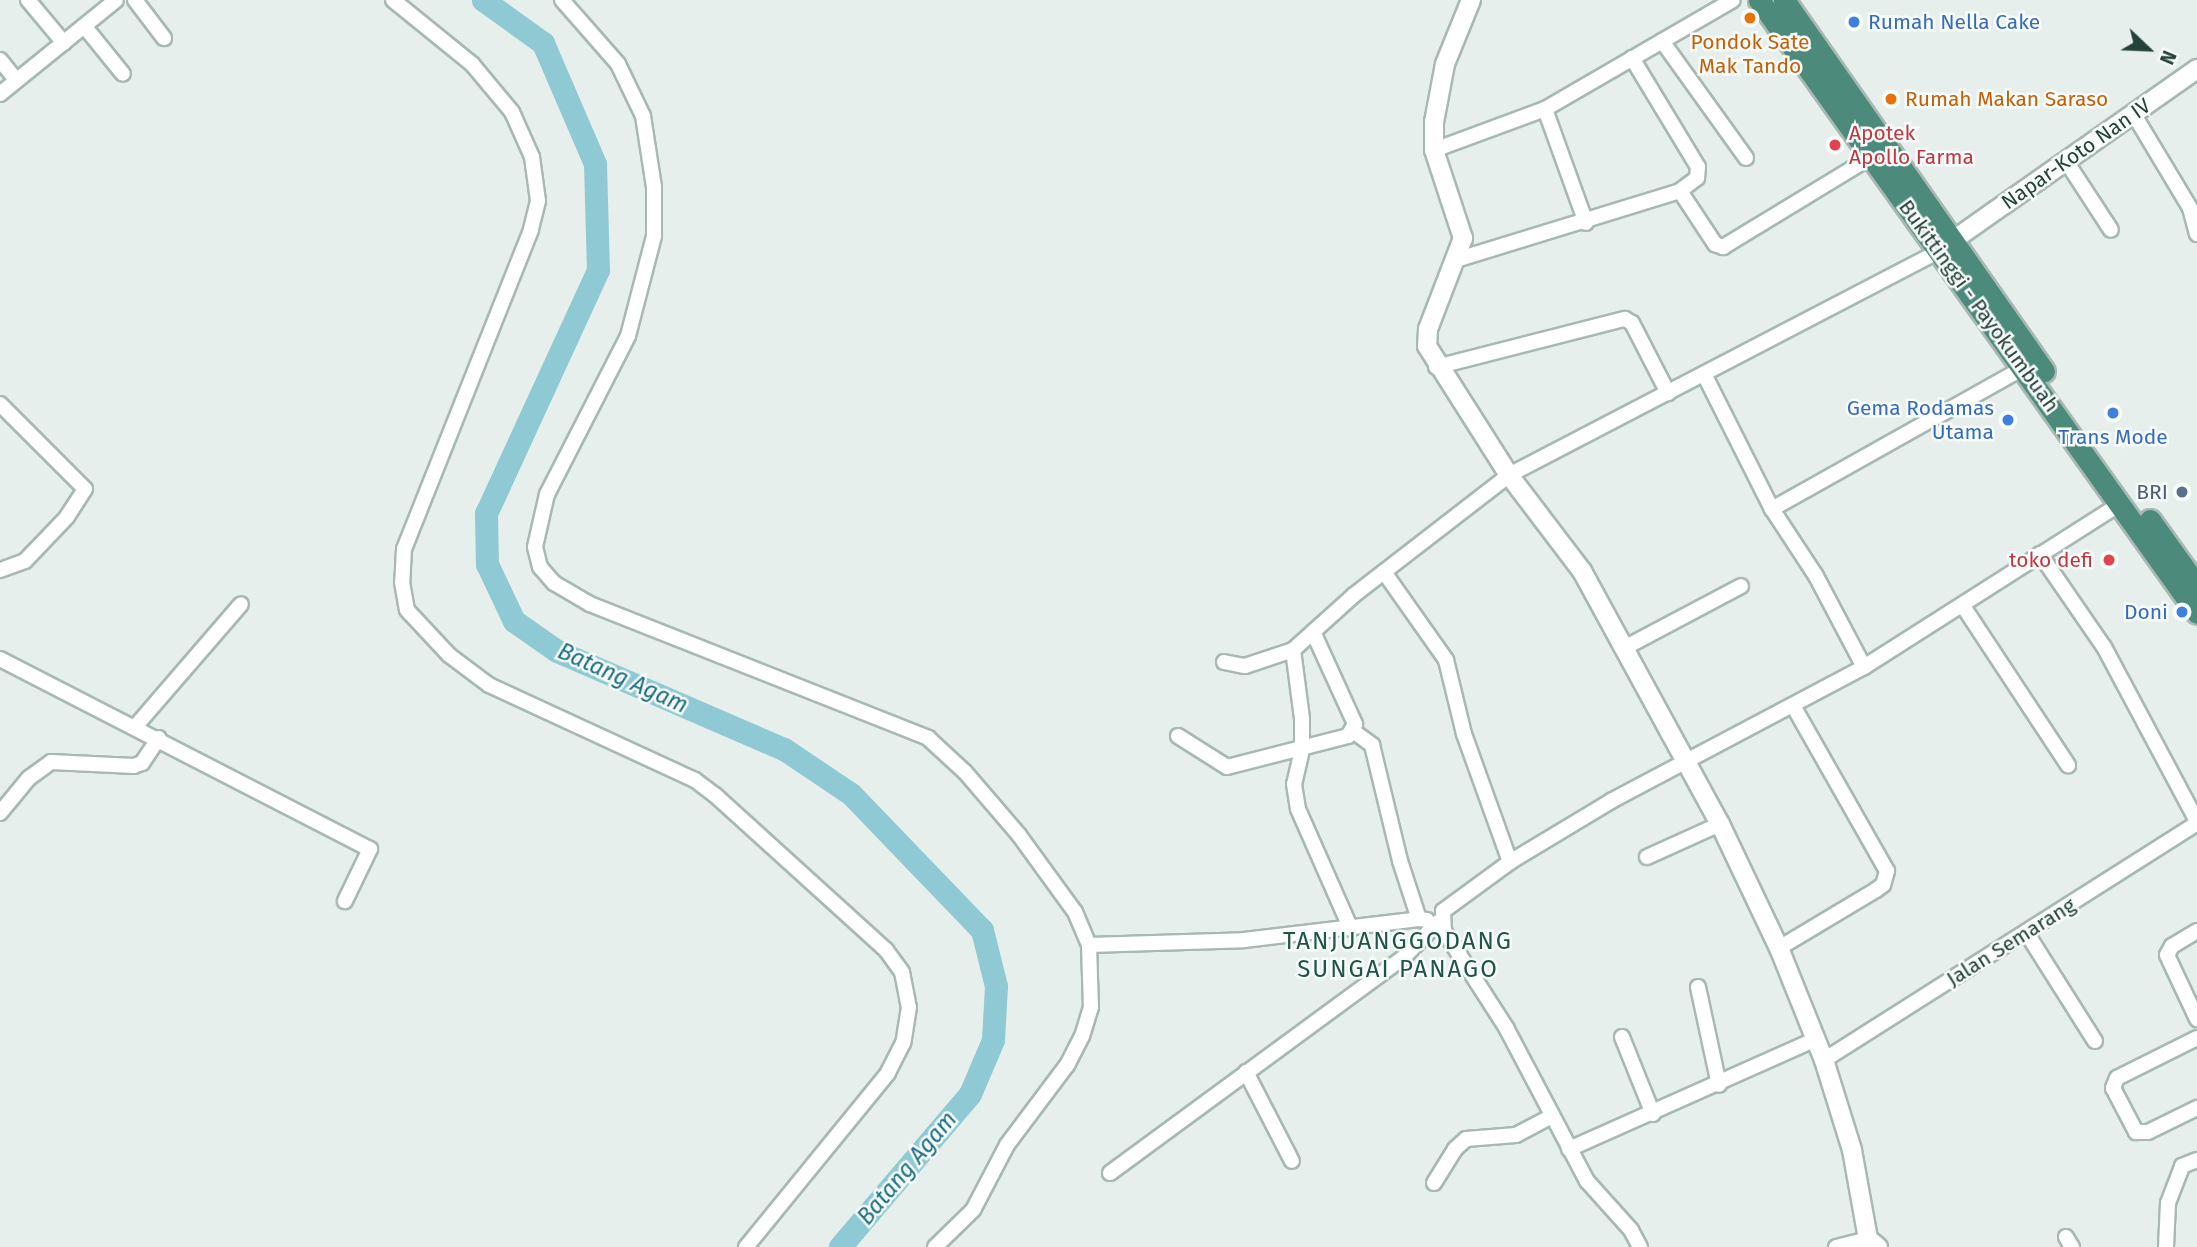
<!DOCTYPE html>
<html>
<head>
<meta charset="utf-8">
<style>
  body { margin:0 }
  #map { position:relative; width:2197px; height:1247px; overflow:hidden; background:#e6efeb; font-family:"Fira Sans",sans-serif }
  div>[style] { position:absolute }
  .river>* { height:23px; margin:-11.5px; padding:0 11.5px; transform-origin:11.5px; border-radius:11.5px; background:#8ec9d4 }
  .roads { filter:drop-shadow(2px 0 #a8b8b2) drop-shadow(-2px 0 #a8b8b2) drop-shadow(0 2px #a8b8b2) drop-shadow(0 -2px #a8b8b2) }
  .minor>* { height:14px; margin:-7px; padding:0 7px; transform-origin:7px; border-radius:7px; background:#fff }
  .tertiary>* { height:18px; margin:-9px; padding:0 9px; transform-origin:9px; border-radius:9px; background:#fff }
  .trunk>* { height:21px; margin:-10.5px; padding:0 10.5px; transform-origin:10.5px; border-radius:10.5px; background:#4c8a7c }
  .dots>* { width:19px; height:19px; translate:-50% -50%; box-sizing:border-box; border:4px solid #f7fbf9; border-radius:50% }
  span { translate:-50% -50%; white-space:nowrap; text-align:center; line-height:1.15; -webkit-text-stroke:5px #f7fbf9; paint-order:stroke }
  .shop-label { font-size:21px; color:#366cbe }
  .left { translate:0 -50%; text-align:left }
  .right { translate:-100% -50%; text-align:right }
  .food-label { font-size:21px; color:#c56008 }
  .health-label { font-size:21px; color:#be3a42 }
  .street-label { font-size:21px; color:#24423a }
  .service-label { font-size:21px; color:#4e5e75 }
  .water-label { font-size:23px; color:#1c6f80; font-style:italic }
  .quarter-label { font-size:24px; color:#1f5548; letter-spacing:2px }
  .north { position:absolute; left:2113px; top:14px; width:70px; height:70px; -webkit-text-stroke:5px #f7fbf9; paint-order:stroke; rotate:113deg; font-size:19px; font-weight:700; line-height:28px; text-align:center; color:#24423a }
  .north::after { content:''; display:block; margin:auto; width:24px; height:32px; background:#24423a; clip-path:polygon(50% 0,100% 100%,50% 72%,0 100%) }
</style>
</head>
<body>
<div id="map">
  <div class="river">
    <div style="left:483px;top:0;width:74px;rotate:35.6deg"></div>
    <div style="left:543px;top:43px;width:132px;rotate:66.7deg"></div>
    <div style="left:595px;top:164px;width:106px;rotate:88.4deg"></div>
    <div style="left:598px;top:270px;width:268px;rotate:114.7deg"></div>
    <div style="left:486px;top:513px;width:51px;rotate:88.9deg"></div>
    <div style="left:487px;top:564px;width:63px;rotate:64.7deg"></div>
    <div style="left:514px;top:621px;width:52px;rotate:34.9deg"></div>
    <div style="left:557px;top:651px;width:247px;rotate:23.4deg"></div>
    <div style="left:784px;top:749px;width:81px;rotate:33.9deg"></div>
    <div style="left:851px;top:794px;width:189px;rotate:46.1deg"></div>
    <div style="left:982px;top:930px;width:58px;rotate:76deg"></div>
    <div style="left:996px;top:986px;width:54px;rotate:93.2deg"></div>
    <div style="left:993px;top:1040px;width:59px;rotate:113.1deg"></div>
    <div style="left:970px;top:1094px;width:201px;rotate:130.4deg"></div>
  </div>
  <div class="roads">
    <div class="minor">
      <div style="left:28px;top:0;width:56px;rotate:50.1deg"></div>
      <div style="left:135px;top:0;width:48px;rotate:52.7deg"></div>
      <div style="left:393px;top:0;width:102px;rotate:39deg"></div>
      <div style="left:472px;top:64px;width:62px;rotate:50.2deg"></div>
      <div style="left:512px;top:112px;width:49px;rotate:66deg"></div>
      <div style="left:532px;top:157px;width:44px;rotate:82.2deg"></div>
      <div style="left:538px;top:201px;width:30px;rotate:104deg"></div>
      <div style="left:531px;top:230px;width:343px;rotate:111.7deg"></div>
      <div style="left:404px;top:549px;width:33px;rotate:93deg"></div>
      <div style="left:402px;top:582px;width:28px;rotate:80deg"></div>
      <div style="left:407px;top:610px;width:62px;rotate:47deg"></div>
      <div style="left:449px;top:655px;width:50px;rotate:36.9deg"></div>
      <div style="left:489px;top:685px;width:227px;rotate:24.8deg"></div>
      <div style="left:695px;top:780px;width:25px;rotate:37deg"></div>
      <div style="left:715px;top:795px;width:231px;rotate:42.2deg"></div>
      <div style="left:886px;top:950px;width:27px;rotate:54deg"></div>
      <div style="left:902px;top:972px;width:36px;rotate:79deg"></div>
      <div style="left:909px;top:1007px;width:36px;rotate:99deg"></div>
      <div style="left:903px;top:1043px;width:34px;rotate:117deg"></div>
      <div style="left:888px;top:1073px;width:225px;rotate:129.2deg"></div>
      <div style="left:562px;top:0;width:85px;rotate:48.8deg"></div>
      <div style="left:618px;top:64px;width:58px;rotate:64.3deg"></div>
      <div style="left:643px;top:116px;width:72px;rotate:81.2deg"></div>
      <div style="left:654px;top:187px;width:49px;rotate:90deg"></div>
      <div style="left:654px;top:236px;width:103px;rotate:104.6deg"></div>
      <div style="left:628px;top:336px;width:178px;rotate:117.1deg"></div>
      <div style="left:547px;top:494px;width:54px;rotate:102.8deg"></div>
      <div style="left:535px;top:547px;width:21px;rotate:76deg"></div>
      <div style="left:540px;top:567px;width:21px;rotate:49deg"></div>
      <div style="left:554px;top:583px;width:42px;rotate:30.3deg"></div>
      <div style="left:590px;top:604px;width:364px;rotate:21.6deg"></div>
      <div style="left:928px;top:738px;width:50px;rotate:42.6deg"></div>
      <div style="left:965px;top:772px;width:83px;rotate:49.4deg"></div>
      <div style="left:1019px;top:835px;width:95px;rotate:54deg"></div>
      <div style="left:1075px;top:912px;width:36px;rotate:67deg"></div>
      <div style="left:1089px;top:945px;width:62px;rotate:88.2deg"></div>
      <div style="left:1091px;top:1007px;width:30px;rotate:107deg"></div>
      <div style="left:1082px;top:1036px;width:33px;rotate:117deg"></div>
      <div style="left:1067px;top:1065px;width:100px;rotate:126.9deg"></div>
      <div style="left:1007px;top:1145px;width:73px;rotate:117.6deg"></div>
      <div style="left:973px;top:1210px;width:53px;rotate:135.8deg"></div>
      <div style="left:85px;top:27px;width:60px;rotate:51deg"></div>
      <div style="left:1662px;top:41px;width:144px;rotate:54.3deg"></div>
      <div style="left:1632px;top:58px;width:127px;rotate:58.8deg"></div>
      <div style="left:1698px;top:167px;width:11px;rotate:95deg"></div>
      <div style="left:1697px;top:178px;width:21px;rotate:143deg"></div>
      <div style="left:0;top:60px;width:26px;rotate:51deg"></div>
      <div style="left:0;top:94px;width:149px;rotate:-39deg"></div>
      <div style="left:1545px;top:109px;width:121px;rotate:70.2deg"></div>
      <div style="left:2133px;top:113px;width:111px;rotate:59deg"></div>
      <div style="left:2190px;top:208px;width:27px;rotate:75deg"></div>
      <div style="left:1434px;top:150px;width:118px;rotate:-20.3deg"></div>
      <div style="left:1545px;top:109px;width:217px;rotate:-30.1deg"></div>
      <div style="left:2066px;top:161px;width:82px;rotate:56.9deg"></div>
      <div style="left:1459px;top:259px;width:231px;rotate:-17.1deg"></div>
      <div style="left:1680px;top:191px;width:64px;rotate:56.6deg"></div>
      <div style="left:1715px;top:244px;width:9px;rotate:21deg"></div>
      <div style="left:1723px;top:247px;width:173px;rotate:-31.3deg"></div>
      <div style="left:1436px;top:367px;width:195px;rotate:-14.3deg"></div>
      <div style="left:1625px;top:319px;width:8px;rotate:30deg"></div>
      <div style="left:1632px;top:323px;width:79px;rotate:62.8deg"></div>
      <div style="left:1704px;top:374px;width:151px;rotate:63.3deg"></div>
      <div style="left:1772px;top:509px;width:80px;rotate:56.7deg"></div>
      <div style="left:1816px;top:576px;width:103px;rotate:62.2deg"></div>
      <div style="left:0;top:404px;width:120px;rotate:45deg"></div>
      <div style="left:85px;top:489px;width:33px;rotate:123deg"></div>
      <div style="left:67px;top:517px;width:61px;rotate:133.7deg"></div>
      <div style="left:25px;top:561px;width:27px;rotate:160deg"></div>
      <div style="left:1772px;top:509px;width:288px;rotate:-29.3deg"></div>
      <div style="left:2040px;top:554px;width:113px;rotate:55.5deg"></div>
      <div style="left:2104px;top:647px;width:197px;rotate:61.9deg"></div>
      <div style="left:1384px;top:572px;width:108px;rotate:54.8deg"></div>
      <div style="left:1446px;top:660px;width:76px;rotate:76.3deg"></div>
      <div style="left:1464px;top:734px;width:136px;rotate:70.2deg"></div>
      <div style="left:1963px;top:606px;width:191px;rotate:56.6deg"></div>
      <div style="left:1626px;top:647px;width:130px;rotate:-27.9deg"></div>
      <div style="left:1293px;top:650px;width:69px;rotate:82.5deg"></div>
      <div style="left:1302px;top:718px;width:32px;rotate:90deg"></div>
      <div style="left:1302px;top:750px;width:35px;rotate:103deg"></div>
      <div style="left:1294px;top:784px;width:25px;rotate:81deg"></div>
      <div style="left:1298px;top:809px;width:131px;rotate:66.2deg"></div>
      <div style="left:0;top:659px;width:416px;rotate:27.2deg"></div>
      <div style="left:370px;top:849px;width:58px;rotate:115.7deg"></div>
      <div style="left:1224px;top:662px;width:21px;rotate:11deg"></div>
      <div style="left:1245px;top:666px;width:51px;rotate:-18.4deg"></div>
      <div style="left:1293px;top:650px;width:82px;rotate:-42deg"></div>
      <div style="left:1354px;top:595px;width:196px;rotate:-37.7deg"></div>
      <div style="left:1509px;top:475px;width:486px;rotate:-27.5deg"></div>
      <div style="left:135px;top:727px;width:162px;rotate:-49.2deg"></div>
      <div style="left:1353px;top:731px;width:24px;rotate:36deg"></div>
      <div style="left:1372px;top:745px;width:119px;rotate:76.4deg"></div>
      <div style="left:1400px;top:861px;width:61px;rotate:71.9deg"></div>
      <div style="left:1419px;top:919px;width:8px;rotate:7deg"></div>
      <div style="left:1178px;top:736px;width:58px;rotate:32.3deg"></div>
      <div style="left:1227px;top:767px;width:125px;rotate:-14.4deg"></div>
      <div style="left:1348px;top:736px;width:14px;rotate:-60deg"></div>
      <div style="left:1355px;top:724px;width:101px;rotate:-114.5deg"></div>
      <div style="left:0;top:813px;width:45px;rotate:-50.4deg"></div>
      <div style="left:29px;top:778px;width:27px;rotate:-36deg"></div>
      <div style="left:51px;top:762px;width:83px;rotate:2.8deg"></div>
      <div style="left:134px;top:766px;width:9px;rotate:-21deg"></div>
      <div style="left:142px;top:763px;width:30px;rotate:-56deg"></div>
      <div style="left:1647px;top:857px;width:80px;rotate:-24.3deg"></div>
      <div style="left:2197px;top:931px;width:29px;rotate:149deg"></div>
      <div style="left:2172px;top:946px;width:10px;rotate:119deg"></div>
      <div style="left:2167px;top:955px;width:71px;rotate:64.9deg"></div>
      <div style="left:2026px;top:932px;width:129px;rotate:57.7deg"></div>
      <div style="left:1089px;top:945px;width:155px;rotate:-1.8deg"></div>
      <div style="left:1244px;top:940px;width:176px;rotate:-6.8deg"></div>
      <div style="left:1779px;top:948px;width:113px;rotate:-30.9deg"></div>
      <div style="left:1876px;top:890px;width:9px;rotate:-36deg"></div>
      <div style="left:1883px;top:885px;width:15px;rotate:-74deg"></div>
      <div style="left:1887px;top:871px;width:189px;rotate:-119.6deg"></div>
      <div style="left:1698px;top:987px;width:100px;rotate:77.9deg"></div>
      <div style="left:1622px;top:1037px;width:83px;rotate:68.1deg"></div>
      <div style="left:2197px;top:1038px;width:89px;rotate:153.4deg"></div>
      <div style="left:2117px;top:1078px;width:11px;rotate:112deg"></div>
      <div style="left:2113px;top:1088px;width:50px;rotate:62.4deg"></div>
      <div style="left:2136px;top:1132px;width:12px"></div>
      <div style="left:2148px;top:1132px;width:55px;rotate:-26.1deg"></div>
      <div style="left:1824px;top:1060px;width:442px;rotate:-32.4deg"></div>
      <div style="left:1246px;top:1072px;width:100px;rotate:62.7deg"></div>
      <div style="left:1569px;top:1149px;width:270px;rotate:-24deg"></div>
      <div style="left:1110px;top:1173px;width:363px;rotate:-36.3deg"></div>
      <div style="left:1403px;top:958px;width:50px;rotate:-45.8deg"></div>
      <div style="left:1434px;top:1183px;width:40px;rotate:-58deg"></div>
      <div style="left:1455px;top:1149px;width:15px;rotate:-42deg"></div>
      <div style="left:1466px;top:1139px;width:50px;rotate:-4.6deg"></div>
      <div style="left:1516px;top:1135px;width:41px;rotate:-27.8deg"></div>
      <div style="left:2066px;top:1237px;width:12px;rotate:59deg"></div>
      <div style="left:1640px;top:1247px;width:19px;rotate:-118deg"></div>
      <div style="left:1631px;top:1230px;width:66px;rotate:-131.9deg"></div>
      <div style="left:1587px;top:1181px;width:172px;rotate:-117.8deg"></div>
      <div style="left:1507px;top:1029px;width:117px;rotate:-122.7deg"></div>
      <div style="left:1444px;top:931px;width:20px;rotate:-93deg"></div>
      <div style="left:1443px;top:911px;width:83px;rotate:-36.2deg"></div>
      <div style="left:1510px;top:862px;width:118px;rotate:-31.1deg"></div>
      <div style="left:1611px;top:801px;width:286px;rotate:-27.9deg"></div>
      <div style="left:1864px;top:667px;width:305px;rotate:-32.5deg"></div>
      <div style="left:1836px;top:1247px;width:33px;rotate:-14deg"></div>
      <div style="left:2166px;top:1247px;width:44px;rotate:-87.4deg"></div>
      <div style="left:2168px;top:1203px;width:40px;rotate:-69deg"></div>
      <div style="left:2182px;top:1166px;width:16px;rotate:-22deg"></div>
    </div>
    <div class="tertiary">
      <div style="left:1471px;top:0;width:69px;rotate:112.1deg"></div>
      <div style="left:1445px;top:64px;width:59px;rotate:100.7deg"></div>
      <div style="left:1434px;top:122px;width:28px;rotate:90deg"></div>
      <div style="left:1434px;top:150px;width:93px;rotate:71.8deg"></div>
      <div style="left:1463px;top:238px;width:97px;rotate:111deg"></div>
      <div style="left:1428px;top:329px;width:17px;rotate:93deg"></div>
      <div style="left:1427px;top:346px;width:153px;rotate:57.6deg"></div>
      <div style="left:1509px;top:475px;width:121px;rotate:52.8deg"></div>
      <div style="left:1582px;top:571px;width:288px;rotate:61.4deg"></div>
      <div style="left:1720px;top:824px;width:137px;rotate:64.6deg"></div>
      <div style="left:1779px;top:948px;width:121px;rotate:68.1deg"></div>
      <div style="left:1824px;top:1060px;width:94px;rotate:72.7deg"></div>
      <div style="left:1852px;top:1150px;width:90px;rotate:79.8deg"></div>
      <div style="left:1868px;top:1239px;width:13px;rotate:39deg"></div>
      <div style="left:1955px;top:239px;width:296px;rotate:-35.1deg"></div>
    </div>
    <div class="trunk">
      <div style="left:1759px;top:0;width:753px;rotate:54.45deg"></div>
      <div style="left:1784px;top:0;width:453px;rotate:55deg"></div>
      <div style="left:2150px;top:520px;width:81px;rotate:54.5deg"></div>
    </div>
  </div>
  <div class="dots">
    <div style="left:1750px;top:18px;background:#e8710a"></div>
    <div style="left:1854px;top:22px;background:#3f7fe0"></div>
    <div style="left:1891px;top:99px;background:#e8710a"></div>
    <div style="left:1835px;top:145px;background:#e0444e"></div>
    <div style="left:2113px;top:413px;background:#3f7fe0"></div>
    <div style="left:2008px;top:420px;background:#3f7fe0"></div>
    <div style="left:2182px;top:492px;background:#5c6f8a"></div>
    <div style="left:2109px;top:560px;background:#e0444e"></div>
    <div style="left:2182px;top:612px;background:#3f7fe0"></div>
  </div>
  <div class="shop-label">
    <span class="left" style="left:1868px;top:22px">Rumah Nella Cake</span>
    <span class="right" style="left:1994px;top:420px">Gema Rodamas<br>Utama</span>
    <span style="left:2113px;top:437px">Trans Mode</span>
    <span class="right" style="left:2168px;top:612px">Doni</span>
  </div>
  <div class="food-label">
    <span style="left:1750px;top:54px">Pondok Sate<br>Mak Tando</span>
    <span class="left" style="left:1905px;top:99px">Rumah Makan Saraso</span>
  </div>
  <div class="health-label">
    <span class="left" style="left:1849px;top:145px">Apotek<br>Apollo Farma</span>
    <span class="right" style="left:2093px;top:560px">toko defi</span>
  </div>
  <div class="street-label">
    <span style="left:2076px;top:154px;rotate:-35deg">Napar-Koto Nan IV</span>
    <span style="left:1979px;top:306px;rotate:54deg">Bukittinggi - Payokumbuah</span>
    <span style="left:2011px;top:942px;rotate:-32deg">Jalan Semarang</span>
  </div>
  <div class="service-label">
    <span class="right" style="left:2168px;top:492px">BRI</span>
  </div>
  <div class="water-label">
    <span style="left:623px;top:678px;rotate:24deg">Batang Agam</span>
    <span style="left:907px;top:1168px;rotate:-50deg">Batang Agam</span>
  </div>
  <div class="quarter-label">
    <span style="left:1398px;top:956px">TANJUANGGODANG<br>SUNGAI PANAGO</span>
  </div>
  <div class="north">N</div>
</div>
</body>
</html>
